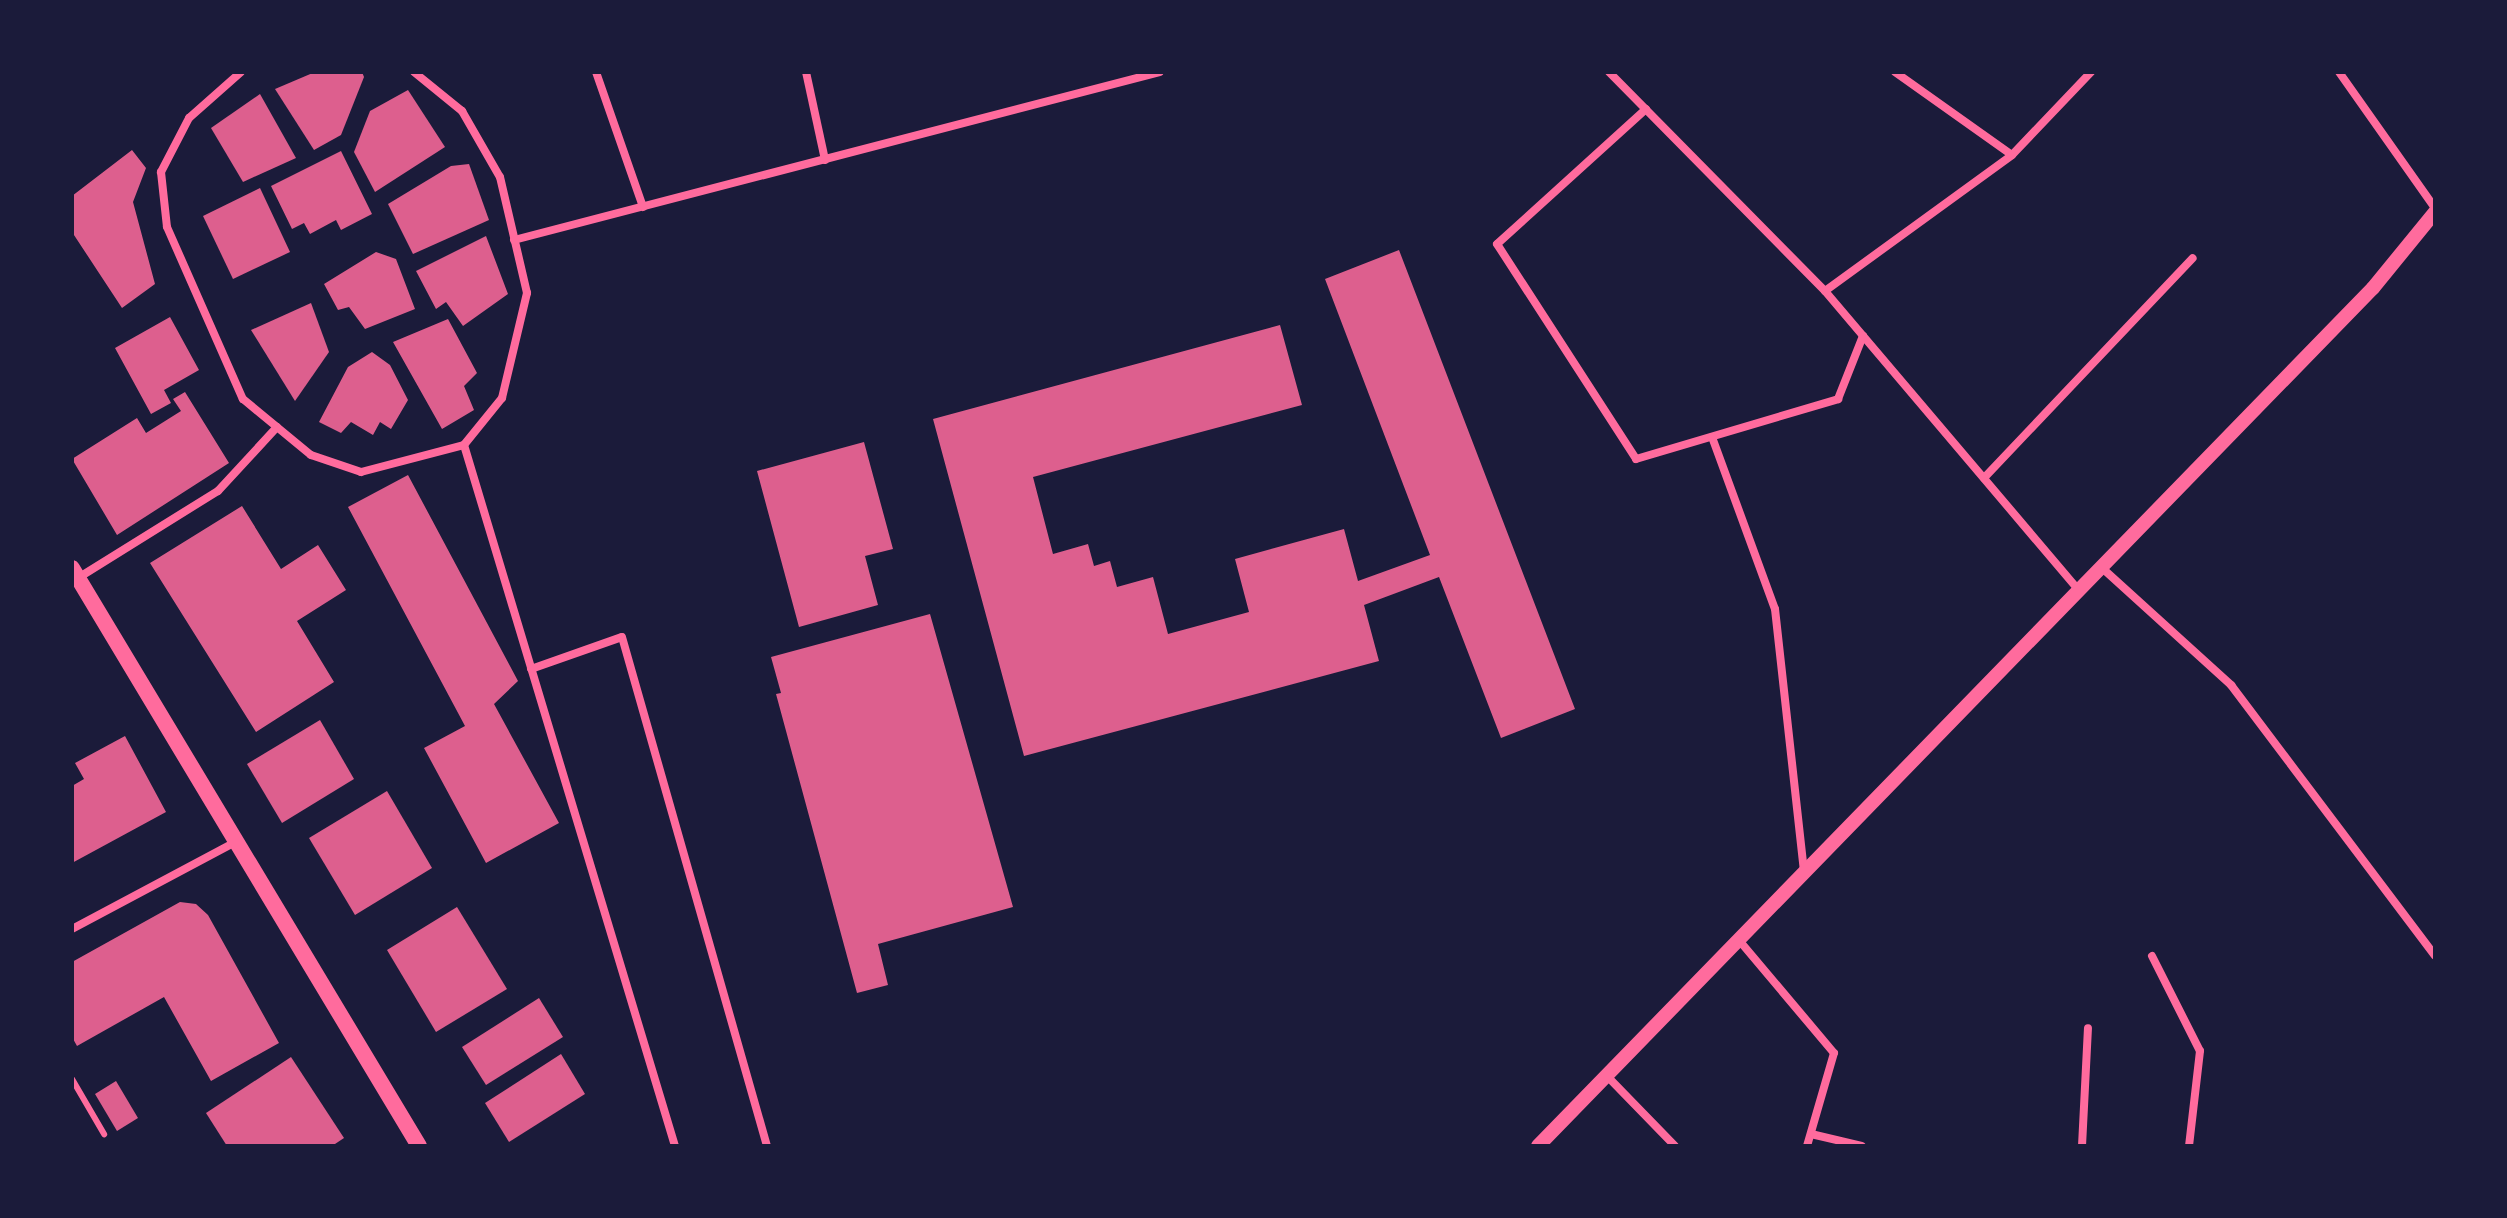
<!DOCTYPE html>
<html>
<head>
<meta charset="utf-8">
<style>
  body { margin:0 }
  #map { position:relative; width:2507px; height:1218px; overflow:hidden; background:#1b1b3a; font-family:"Noto Sans",sans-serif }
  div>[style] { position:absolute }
  .building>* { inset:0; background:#dd5f8e }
  .service>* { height:6px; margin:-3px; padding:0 3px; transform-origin:3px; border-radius:3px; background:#ff6b9d }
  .minor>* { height:8px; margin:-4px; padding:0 4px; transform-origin:4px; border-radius:4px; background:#ff6b9d }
  .tertiary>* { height:14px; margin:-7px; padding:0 7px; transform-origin:7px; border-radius:7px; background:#ff6b9d }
  .secondary>* { height:16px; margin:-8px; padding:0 8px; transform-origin:8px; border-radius:8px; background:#ff6b9d }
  span { translate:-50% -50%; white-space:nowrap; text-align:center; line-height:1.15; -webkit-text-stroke:7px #1b1b3a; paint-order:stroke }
  .frame { position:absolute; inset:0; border:74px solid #1b1b3a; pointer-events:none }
</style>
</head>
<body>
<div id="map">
  <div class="building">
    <div style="clip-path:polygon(315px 72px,362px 72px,364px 77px,341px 135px,314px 150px,275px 89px)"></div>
    <div style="clip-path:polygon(408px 90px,445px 147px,375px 192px,354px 152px,370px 111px)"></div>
    <div style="clip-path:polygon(260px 94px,296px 158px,243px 182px,211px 128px)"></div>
    <div style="clip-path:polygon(132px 150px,146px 168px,133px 202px,155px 284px,122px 308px,72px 232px,72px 196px)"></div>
    <div style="clip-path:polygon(341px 151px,372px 214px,341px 230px,336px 220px,310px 234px,304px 223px,292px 229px,271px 186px)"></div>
    <div style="clip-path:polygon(469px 164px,489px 220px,413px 254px,388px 204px,451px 166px)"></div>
    <div style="clip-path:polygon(260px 188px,290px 252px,233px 279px,203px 216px)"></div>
    <div style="clip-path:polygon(486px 236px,508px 294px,463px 326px,446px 302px,436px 309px,416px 271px)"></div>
    <div style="clip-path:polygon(1399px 250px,1575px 709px,1501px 738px,1439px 577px,1364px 605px,1379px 661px,1024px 756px,933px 419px,1280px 325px,1302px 405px,1033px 477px,1053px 554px,1088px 544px,1094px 566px,1110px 561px,1117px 587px,1153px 577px,1168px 634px,1249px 612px,1235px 559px,1344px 529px,1358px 581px,1430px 555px,1325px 279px)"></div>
    <div style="clip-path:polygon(376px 252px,396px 259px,415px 309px,365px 329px,349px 307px,338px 310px,324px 284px)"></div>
    <div style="clip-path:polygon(311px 303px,329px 352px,295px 401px,251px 330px)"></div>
    <div style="clip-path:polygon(170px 317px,199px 370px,164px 390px,171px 403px,151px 414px,115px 348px)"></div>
    <div style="clip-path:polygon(448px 319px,477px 373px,464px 386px,474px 410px,442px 429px,393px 342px)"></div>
    <div style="clip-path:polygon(372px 352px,390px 365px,408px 400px,391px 429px,380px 422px,373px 435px,351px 422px,341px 433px,319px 422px,348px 367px)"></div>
    <div style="clip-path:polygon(185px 392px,229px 463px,117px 535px,72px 459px,137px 418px,146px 433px,181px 411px,173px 399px)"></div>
    <div style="clip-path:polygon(864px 442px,893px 549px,865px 556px,878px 605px,799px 627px,757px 471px)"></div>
    <div style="clip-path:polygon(408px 475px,518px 681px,494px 704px,559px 823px,486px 863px,424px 748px,465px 726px,348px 507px)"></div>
    <div style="clip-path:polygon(242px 506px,281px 569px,318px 545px,346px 590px,297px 621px,334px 682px,256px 732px,150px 563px)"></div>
    <div style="clip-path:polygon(930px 614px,1013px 907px,878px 944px,888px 985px,857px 993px,776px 694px,781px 693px,771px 657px)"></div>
    <div style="clip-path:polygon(320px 720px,354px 779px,282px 823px,247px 764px)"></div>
    <div style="clip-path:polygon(125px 736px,166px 812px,72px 863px,72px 786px,84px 779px,75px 763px)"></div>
    <div style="clip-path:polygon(387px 791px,432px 868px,355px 915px,309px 838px)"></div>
    <div style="clip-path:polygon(180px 902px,196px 904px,208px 915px,279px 1043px,211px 1081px,164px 997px,77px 1046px,72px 1037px,72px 962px)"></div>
    <div style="clip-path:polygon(457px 907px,507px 989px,436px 1032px,387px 950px)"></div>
    <div style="clip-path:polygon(539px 998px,563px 1037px,486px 1085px,462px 1047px)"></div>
    <div style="clip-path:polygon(561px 1054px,585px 1094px,509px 1142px,485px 1103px)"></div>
    <div style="clip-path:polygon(291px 1057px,344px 1138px,332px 1146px,227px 1146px,206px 1113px)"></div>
    <div style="clip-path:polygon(116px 1081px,138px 1118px,117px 1131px,95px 1094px)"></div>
  </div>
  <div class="service">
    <div style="left:72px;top:1079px;width:64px;rotate:59.8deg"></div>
  </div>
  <div class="minor">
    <div style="left:241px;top:72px;width:69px;rotate:138.5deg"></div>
    <div style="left:189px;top:118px;width:61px;rotate:117.4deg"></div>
    <div style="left:161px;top:172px;width:55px;rotate:83.8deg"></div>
    <div style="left:167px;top:227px;width:188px;rotate:66.2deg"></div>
    <div style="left:243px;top:399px;width:88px;rotate:39.5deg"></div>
    <div style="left:311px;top:455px;width:53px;rotate:18.8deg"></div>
    <div style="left:361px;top:472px;width:106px;rotate:-14.7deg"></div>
    <div style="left:414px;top:72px;width:62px;rotate:39.1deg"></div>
    <div style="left:462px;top:111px;width:76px;rotate:60.1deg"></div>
    <div style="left:500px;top:177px;width:119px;rotate:76.9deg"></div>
    <div style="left:527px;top:293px;width:108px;rotate:103.4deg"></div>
    <div style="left:502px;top:398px;width:60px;rotate:129deg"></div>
    <div style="left:596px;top:72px;width:143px;rotate:70.8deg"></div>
    <div style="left:806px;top:72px;width:90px;rotate:77.8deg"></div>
    <div style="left:1609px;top:72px;width:308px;rotate:45.4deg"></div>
    <div style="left:1825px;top:291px;width:392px;rotate:49.7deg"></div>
    <div style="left:1895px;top:72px;width:143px;rotate:35.4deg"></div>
    <div style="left:2339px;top:72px;width:166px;rotate:54.8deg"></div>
    <div style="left:1646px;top:109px;width:201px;rotate:137.8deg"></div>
    <div style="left:1497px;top:244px;width:256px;rotate:57.1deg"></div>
    <div style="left:1636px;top:459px;width:211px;rotate:-16.5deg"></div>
    <div style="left:1838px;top:399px;width:68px;rotate:-68.4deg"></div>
    <div style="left:514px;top:240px;width:667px;rotate:-14.58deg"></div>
    <div style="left:1825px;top:291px;width:231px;rotate:-36deg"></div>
    <div style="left:2012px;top:155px;width:115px;rotate:-46.4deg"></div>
    <div style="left:1712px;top:437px;width:183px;rotate:69.9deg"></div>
    <div style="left:1775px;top:609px;width:264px;rotate:83.7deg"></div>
    <div style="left:464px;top:445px;width:732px;rotate:73.25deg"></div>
    <div style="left:1984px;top:478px;width:303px;rotate:-46.5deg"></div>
    <div style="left:2101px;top:567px;width:176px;rotate:42.2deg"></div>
    <div style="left:2231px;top:685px;width:339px;rotate:53deg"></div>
    <div style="left:78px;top:578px;width:165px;rotate:-31.9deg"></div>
    <div style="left:218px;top:491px;width:87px;rotate:-47.3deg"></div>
    <div style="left:531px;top:669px;width:96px;rotate:-19.4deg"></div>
    <div style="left:622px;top:637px;width:529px;rotate:74.1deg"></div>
    <div style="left:72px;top:929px;width:183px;rotate:-28deg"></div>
    <div style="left:1738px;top:939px;width:149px;rotate:49.9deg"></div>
    <div style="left:1834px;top:1053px;width:97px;rotate:106.2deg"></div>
    <div style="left:2152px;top:956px;width:106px;rotate:63.2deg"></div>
    <div style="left:2200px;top:1051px;width:96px;rotate:96.6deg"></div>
    <div style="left:1606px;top:1075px;width:99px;rotate:45.8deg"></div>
    <div style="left:1811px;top:1134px;width:52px;rotate:13.2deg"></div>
    <div style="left:2082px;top:1146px;width:118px;rotate:-87.1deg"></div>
  </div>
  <div class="tertiary">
    <div style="left:1538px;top:1146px;width:1197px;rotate:-45.78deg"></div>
    <div style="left:2373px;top:288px;width:98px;rotate:-50.8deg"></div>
  </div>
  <div class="secondary">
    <div style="left:72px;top:568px;width:674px;rotate:59.02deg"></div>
  </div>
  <div class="frame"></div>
</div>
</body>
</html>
